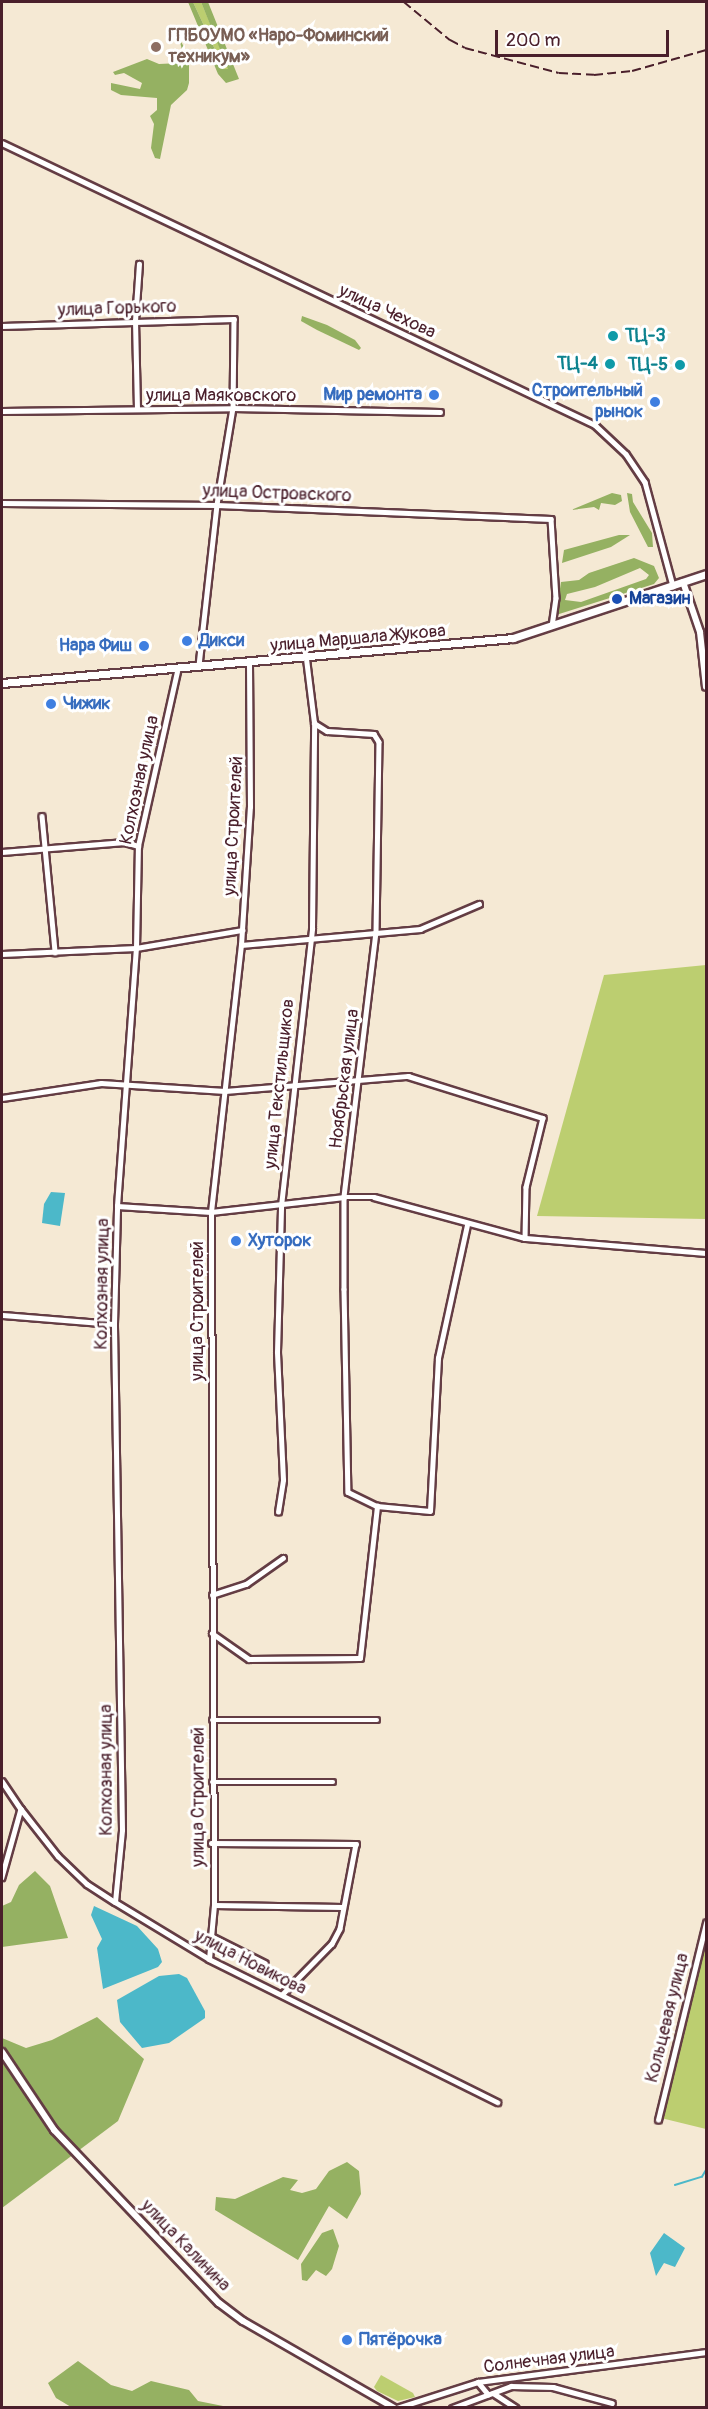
<!DOCTYPE html>
<html>
<head>
<meta charset="utf-8">
<style>
  body { margin:0 }
  #map { position:relative; width:708px; height:2409px; overflow:hidden; background:#f5e9d4; font-family:Pangolin,sans-serif }
  div>[style] { position:absolute }
  .green>* { inset:0; background:#bcce70 }
  .forest>* { inset:0; background:#95b162 }
  .water>* { inset:0; background:#4cb8c9 }
  .stream>* { height:1.5px; margin:-0.75px; padding:0 0.75px; transform-origin:0.75px; border-radius:0.75px; background:#4cb8c9 }
  .roads { filter:drop-shadow(2px 0 #643d44) drop-shadow(-2px 0 #643d44) drop-shadow(0 2px #643d44) drop-shadow(0 -2px #643d44) }
  .minor>* { height:4.5px; margin:-2.25px; padding:0 2.25px; transform-origin:2.25px; border-radius:2.25px; background:#fff }
  .tertiary>* { height:6px; margin:-3px; padding:0 3px; transform-origin:3px; border-radius:3px; background:#fff }
  .secondary>* { height:7px; margin:-3.5px; padding:0 3.5px; transform-origin:3.5px; border-radius:3.5px; background:#fff }
  .rail>* { height:1.5px; margin-top:-0.75px; transform-origin:0; background:repeating-linear-gradient(90deg,#4a1f2b 0 9px,transparent 0 13.5px) }
  .dots>* { width:16px; height:16px; translate:-50% -50%; box-sizing:border-box; border:3px solid #fff; border-radius:50% }
  span { translate:-50% -50%; white-space:nowrap; text-align:center; line-height:1.15; -webkit-text-stroke:6px #fff; paint-order:stroke }
  .education-label { font-size:18px; color:#785e54; font-weight:700 }
  .left { translate:0 -50%; text-align:left }
  .street-label { font-size:18px; color:#4a1f2b }
  .culture-label { font-size:18px; color:#0d838f; font-weight:700 }
  .right { translate:-100% -50%; text-align:right }
  .shop-label { font-size:18px; color:#366cbe; font-weight:700 }
  .transit-label { font-size:18px; color:#164399; font-weight:700 }
  .frame { position:absolute; inset:0; border:3px solid #4a1f2b; pointer-events:none }
  .scale { position:absolute; left:495px; top:30px; width:174px; height:27px; box-sizing:border-box; border:3px solid #4a1f2b; border-top:0; padding-left:8px; font-size:18px; line-height:21px; white-space:nowrap; color:#4a1f2b; -webkit-text-stroke:4px #fff; paint-order:stroke }
</style>
</head>
<body>
<div id="map">
  <div class="green">
    <div style="clip-path:polygon(193px 2px,201px 2px,229px 69px,224px 69px)"></div>
    <div style="clip-path:polygon(706px 965px,706px 1219px,537px 1216px,604px 975px)"></div>
    <div style="clip-path:polygon(706px 1933px,706px 2129px,661px 2118px)"></div>
    <div style="clip-path:polygon(381px 2375px,413px 2393px,415px 2397px,398px 2401px,377px 2391px,374px 2387px)"></div>
  </div>
  <div class="forest">
    <div style="clip-path:polygon(188px 2px,193px 2px,224px 69px,228px 69px,201px 2px,208px 2px,239px 79px,226px 83px,218px 74px)"></div>
    <div style="clip-path:polygon(179px 38px,189px 56px,189px 83px,187px 90px,171px 105px,160px 159px,155px 158px,151px 148px,154px 124px,150px 116px,157px 110px,157px 98px,121px 95px,111px 90px,111px 83px,140px 89px,142px 83px,124px 73px,115px 75px,113px 72px,147px 59px,159px 64px,181px 63px,184px 58px)"></div>
    <div style="clip-path:polygon(302px 316px,327px 325px,355px 340px,361px 348px,359px 350px,317px 330px,301px 321px)"></div>
    <div style="clip-path:polygon(612px 493px,621px 495px,622px 501px,615px 505px,601px 503px,599px 510px,594px 507px,571px 510px)"></div>
    <div style="clip-path:polygon(627px 493px,632px 494px,633px 502px,652px 533px,653px 547px,648px 547px,630px 512px)"></div>
    <div style="clip-path:polygon(619px 535px,630px 535px,611px 547px,562px 563px,564px 550px)"></div>
    <div style="clip-path:polygon(evenodd,634px 558px,654px 566px,659px 578px,654px 584px,556px 615px,561px 582px,579px 580px,589px 573px,634px 558px,640px 568px,649px 575px,646px 579px,581px 602px,565px 600px,567px 594px,595px 587px,640px 568px)"></div>
    <div style="clip-path:polygon(35px 1871px,50px 1886px,68px 1938px,2px 1947px,2px 1906px,11px 1902px,19px 1885px)"></div>
    <div style="clip-path:polygon(97px 2017px,144px 2059px,118px 2121px,2px 2208px,2px 2038px,26px 2048px,52px 2040px)"></div>
    <div style="clip-path:polygon(347px 2162px,359px 2171px,361px 2194px,347px 2219px,329px 2206px,298px 2260px,215px 2210px,216px 2197px,235px 2199px,283px 2177px,298px 2180px,290px 2190px,302px 2193px,316px 2189px,329px 2171px)"></div>
    <div style="clip-path:polygon(333px 2229px,339px 2246px,332px 2269px,326px 2276px,316px 2270px,307px 2281px,302px 2280px,301px 2264px,322px 2233px)"></div>
    <div style="clip-path:polygon(78px 2361px,111px 2385px,132px 2391px,151px 2381px,189px 2390px,198px 2401px,228px 2407px,71px 2407px,56px 2398px,48px 2383px)"></div>
  </div>
  <div class="water">
    <div style="clip-path:polygon(51px 1192px,65px 1193px,60px 1226px,42px 1223px,44px 1204px)"></div>
    <div style="clip-path:polygon(94px 1906px,137px 1926px,158px 1949px,162px 1962px,158px 1967px,103px 1989px,97px 1948px,102px 1939px,91px 1915px)"></div>
    <div style="clip-path:polygon(179px 1974px,187px 1978px,205px 2011px,205px 2018px,169px 2043px,142px 2048px,120px 2022px,117px 2000px,159px 1976px)"></div>
    <div style="clip-path:polygon(664px 2233px,685px 2248px,675px 2267px,664px 2263px,656px 2276px,650px 2253px)"></div>
  </div>
  <div class="stream">
    <div style="left:675px;top:2185px;width:28px;rotate:-17deg"></div>
    <div style="left:702px;top:2177px;width:8px;rotate:-60deg"></div>
  </div>
  <div class="roads">
    <div class="minor">
      <div style="left:2px;top:143px;width:657px;rotate:25.43deg"></div>
      <div style="left:595px;top:425px;width:42px;rotate:43.1deg"></div>
      <div style="left:626px;top:454px;width:34px;rotate:56deg"></div>
      <div style="left:645px;top:482px;width:108px;rotate:74.9deg"></div>
      <div style="left:2px;top:326px;width:232px;rotate:-1.7deg"></div>
      <div style="left:234px;top:319px;width:89px;rotate:90.6deg"></div>
      <div style="left:233px;top:408px;width:98px;rotate:99.4deg"></div>
      <div style="left:217px;top:505px;width:162px;rotate:96.4deg"></div>
      <div style="left:137px;top:409px;width:88px;rotate:-91.3deg"></div>
      <div style="left:135px;top:321px;width:57px;rotate:-86deg"></div>
      <div style="left:2px;top:411px;width:231px;rotate:-0.7deg"></div>
      <div style="left:233px;top:408px;width:207px;rotate:1.1deg"></div>
      <div style="left:2px;top:503px;width:215px;rotate:0.5deg"></div>
      <div style="left:217px;top:505px;width:334px;rotate:2.4deg"></div>
      <div style="left:551px;top:519px;width:79px;rotate:86.4deg"></div>
      <div style="left:556px;top:598px;width:27px;rotate:98deg"></div>
      <div style="left:314px;top:723px;width:15px;rotate:32deg"></div>
      <div style="left:327px;top:731px;width:47px;rotate:3.7deg"></div>
      <div style="left:374px;top:734px;width:9px;rotate:58deg"></div>
      <div style="left:379px;top:742px;width:190px;rotate:90.9deg"></div>
      <div style="left:376px;top:932px;width:267px;rotate:96.9deg"></div>
      <div style="left:344px;top:1197px;width:92px;rotate:90deg"></div>
      <div style="left:344px;top:1289px;width:203px;rotate:88.9deg"></div>
      <div style="left:348px;top:1492px;width:32px;rotate:26deg"></div>
      <div style="left:377px;top:1506px;width:53px;rotate:5.4deg"></div>
      <div style="left:430px;top:1511px;width:153px;rotate:-87deg"></div>
      <div style="left:438px;top:1358px;width:136px;rotate:-77.7deg"></div>
      <div style="left:42px;top:816px;width:137px;rotate:84.5deg"></div>
      <div style="left:2px;top:852px;width:123px;rotate:-4.6deg"></div>
      <div style="left:125px;top:842px;width:14px;rotate:17deg"></div>
      <div style="left:241px;top:945px;width:180px;rotate:-5.1deg"></div>
      <div style="left:420px;top:929px;width:64px;rotate:-23deg"></div>
      <div style="left:2px;top:954px;width:134px;rotate:-2.6deg"></div>
      <div style="left:136px;top:948px;width:108px;rotate:-9.6deg"></div>
      <div style="left:2px;top:1098px;width:100px;rotate:-8.6deg"></div>
      <div style="left:101px;top:1083px;width:124px;rotate:3.7deg"></div>
      <div style="left:225px;top:1091px;width:184px;rotate:-4.7deg"></div>
      <div style="left:408px;top:1076px;width:141px;rotate:17.3deg"></div>
      <div style="left:543px;top:1118px;width:71px;rotate:103.8deg"></div>
      <div style="left:526px;top:1187px;width:51px;rotate:91.1deg"></div>
      <div style="left:117px;top:1206px;width:94px;rotate:3.7deg"></div>
      <div style="left:211px;top:1212px;width:134px;rotate:-6.4deg"></div>
      <div style="left:344px;top:1197px;width:30px"></div>
      <div style="left:374px;top:1197px;width:156px;rotate:15.2deg"></div>
      <div style="left:525px;top:1238px;width:182px;rotate:4.7deg"></div>
      <div style="left:2px;top:1315px;width:112px;rotate:4.6deg"></div>
      <div style="left:278px;top:1512px;width:32px;rotate:-81deg"></div>
      <div style="left:283px;top:1480px;width:128px;rotate:-92.7deg"></div>
      <div style="left:277px;top:1352px;width:146px;rotate:-88.4deg"></div>
      <div style="left:281px;top:1206px;width:279px;rotate:-83.6deg"></div>
      <div style="left:312px;top:929px;width:206px;rotate:-89.4deg"></div>
      <div style="left:314px;top:723px;width:64px;rotate:-97.1deg"></div>
      <div style="left:212px;top:1595px;width:36px;rotate:-18deg"></div>
      <div style="left:246px;top:1584px;width:45px;rotate:-35.1deg"></div>
      <div style="left:212px;top:1633px;width:45px;rotate:35.1deg"></div>
      <div style="left:249px;top:1659px;width:111px;rotate:-0.5deg"></div>
      <div style="left:360px;top:1658px;width:153px;rotate:-83.6deg"></div>
      <div style="left:212px;top:1720px;width:165px"></div>
      <div style="left:2px;top:1781px;width:34px;rotate:56deg"></div>
      <div style="left:21px;top:1809px;width:71px;rotate:105.6deg"></div>
      <div style="left:212px;top:1782px;width:121px"></div>
      <div style="left:21px;top:1809px;width:60px;rotate:51.8deg"></div>
      <div style="left:58px;top:1856px;width:40px;rotate:44deg"></div>
      <div style="left:87px;top:1884px;width:33px;rotate:33deg"></div>
      <div style="left:115px;top:1902px;width:110px;rotate:31.2deg"></div>
      <div style="left:209px;top:1959px;width:322px;rotate:26.4deg"></div>
      <div style="left:211px;top:1843px;width:145px;rotate:0.4deg"></div>
      <div style="left:356px;top:1844px;width:86px;rotate:100.7deg"></div>
      <div style="left:340px;top:1929px;width:17px;rotate:118deg"></div>
      <div style="left:332px;top:1944px;width:71px;rotate:134.4deg"></div>
      <div style="left:115px;top:1902px;width:72px;rotate:-84.4deg"></div>
      <div style="left:122px;top:1830px;width:506px;rotate:-90.91deg"></div>
      <div style="left:114px;top:1324px;width:118px;rotate:-88.5deg"></div>
      <div style="left:117px;top:1206px;width:259px;rotate:-85.8deg"></div>
      <div style="left:136px;top:948px;width:102px;rotate:-88.9deg"></div>
      <div style="left:138px;top:846px;width:179px;rotate:-77.4deg"></div>
      <div style="left:214px;top:1905px;width:128px;rotate:0.9deg"></div>
      <div style="left:213px;top:1937px;width:58px;rotate:26.6deg"></div>
      <div style="left:209px;top:1959px;width:54px;rotate:-84.7deg"></div>
      <div style="left:214px;top:1905px;width:693px;rotate:-90.25deg"></div>
      <div style="left:211px;top:1212px;width:269px;rotate:-83.6deg"></div>
      <div style="left:241px;top:945px;width:138px;rotate:-86.3deg"></div>
      <div style="left:250px;top:807px;width:143px;rotate:-90.4deg"></div>
      <div style="left:658px;top:2120px;width:203px;rotate:-76.3deg"></div>
      <div style="left:478px;top:2382px;width:16px;rotate:50deg"></div>
      <div style="left:493px;top:2393px;width:27px;rotate:33deg"></div>
      <div style="left:397px;top:2408px;width:85px;rotate:-17.8deg"></div>
      <div style="left:478px;top:2382px;width:230px;rotate:-7.5deg"></div>
      <div style="left:452px;top:2408px;width:63px;rotate:-20.4deg"></div>
      <div style="left:511px;top:2386px;width:42px;rotate:1.4deg"></div>
      <div style="left:553px;top:2387px;width:61px;rotate:15.2deg"></div>
    </div>
    <div class="tertiary">
      <div style="left:683px;top:582px;width:53px;rotate:71.2deg"></div>
      <div style="left:700px;top:632px;width:55px;rotate:83.8deg"></div>
      <div style="left:2px;top:2052px;width:94px;rotate:56.3deg"></div>
      <div style="left:54px;top:2130px;width:239px;rotate:46.4deg"></div>
      <div style="left:219px;top:2303px;width:30px;rotate:37deg"></div>
      <div style="left:243px;top:2321px;width:174px;rotate:29.9deg"></div>
    </div>
    <div class="secondary">
      <div style="left:2px;top:683px;width:513px;rotate:-5.03deg"></div>
      <div style="left:513px;top:638px;width:203px;rotate:-18.3deg"></div>
    </div>
  </div>
  <div class="rail">
    <div style="left:404px;top:2px;width:60px;rotate:39.6deg"></div>
    <div style="left:450px;top:40px;width:17px;rotate:28deg"></div>
    <div style="left:465px;top:48px;width:97px;rotate:14.9deg"></div>
    <div style="left:559px;top:73px;width:35px;rotate:3deg"></div>
    <div style="left:594px;top:75px;width:38px;rotate:-6deg"></div>
    <div style="left:632px;top:71px;width:77px;rotate:-15.8deg"></div>
  </div>
  <div class="dots">
    <div style="left:156px;top:47px;background:#8d6e63"></div>
    <div style="left:613px;top:336px;background:#0f9aa8"></div>
    <div style="left:610px;top:364px;background:#0f9aa8"></div>
    <div style="left:680px;top:365px;background:#0f9aa8"></div>
    <div style="left:434px;top:395px;background:#3f7fe0"></div>
    <div style="left:655px;top:402px;background:#3f7fe0"></div>
    <div style="left:617px;top:599px;background:#1a4fb4"></div>
    <div style="left:187px;top:641px;background:#3f7fe0"></div>
    <div style="left:144px;top:646px;background:#3f7fe0"></div>
    <div style="left:51px;top:704px;background:#3f7fe0"></div>
    <div style="left:236px;top:1241px;background:#3f7fe0"></div>
    <div style="left:347px;top:2340px;background:#3f7fe0"></div>
  </div>
  <div class="education-label">
    <span class="left" style="left:168px;top:47px">ГПБОУМО «Наро-Фоминский<br>техникум»</span>
  </div>
  <div class="street-label">
    <span style="left:117px;top:309px;rotate:-2deg">улица Горького</span>
    <span style="left:387px;top:312px;rotate:25deg">улица Чехова</span>
    <span style="left:221px;top:396px">улица Маяковского</span>
    <span style="left:277px;top:494px;rotate:2deg">улица Островского</span>
    <span style="left:358px;top:639px;rotate:-5deg">улица Маршала Жукова</span>
    <span style="left:140px;top:780px;rotate:-78deg">Колхозная улица</span>
    <span style="left:234px;top:826px;rotate:-87deg">улица Строителей</span>
    <span style="left:345px;top:1079px;rotate:-83deg">Ноябрьская улица</span>
    <span style="left:280px;top:1084px;rotate:-84deg">улица Текстильщиков</span>
    <span style="left:103px;top:1284px;rotate:-89deg">Колхозная улица</span>
    <span style="left:198px;top:1311px;rotate:-90deg">улица Строителей</span>
    <span style="left:107px;top:1770px;rotate:-90deg">Колхозная улица</span>
    <span style="left:199px;top:1797px;rotate:-90deg">улица Строителей</span>
    <span style="left:250px;top:1963px;rotate:27deg">улица Новикова</span>
    <span style="left:668px;top:2018px;rotate:-76deg">Кольцевая улица</span>
    <span style="left:185px;top:2246px;rotate:46deg">улица Калинина</span>
    <span style="left:549px;top:2360px;rotate:-7deg">Солнечная улица</span>
  </div>
  <div class="culture-label">
    <span class="left" style="left:625px;top:336px">ТЦ-3</span>
    <span class="right" style="left:598px;top:364px">ТЦ-4</span>
    <span class="right" style="left:668px;top:365px">ТЦ-5</span>
  </div>
  <div class="shop-label">
    <span class="right" style="left:643px;top:402px">Строительный<br>рынок</span>
    <span class="right" style="left:422px;top:395px">Мир ремонта</span>
    <span class="left" style="left:199px;top:641px">Дикси</span>
    <span class="right" style="left:132px;top:646px">Нара Фиш</span>
    <span class="left" style="left:63px;top:704px">Чижик</span>
    <span class="left" style="left:248px;top:1241px">Хуторок</span>
    <span class="left" style="left:359px;top:2340px">Пятёрочка</span>
  </div>
  <div class="transit-label">
    <span class="left" style="left:629px;top:599px">Магазин</span>
  </div>
  <div class="frame"></div>
  <div class="scale">200 m</div>
</div>
</body>
</html>
